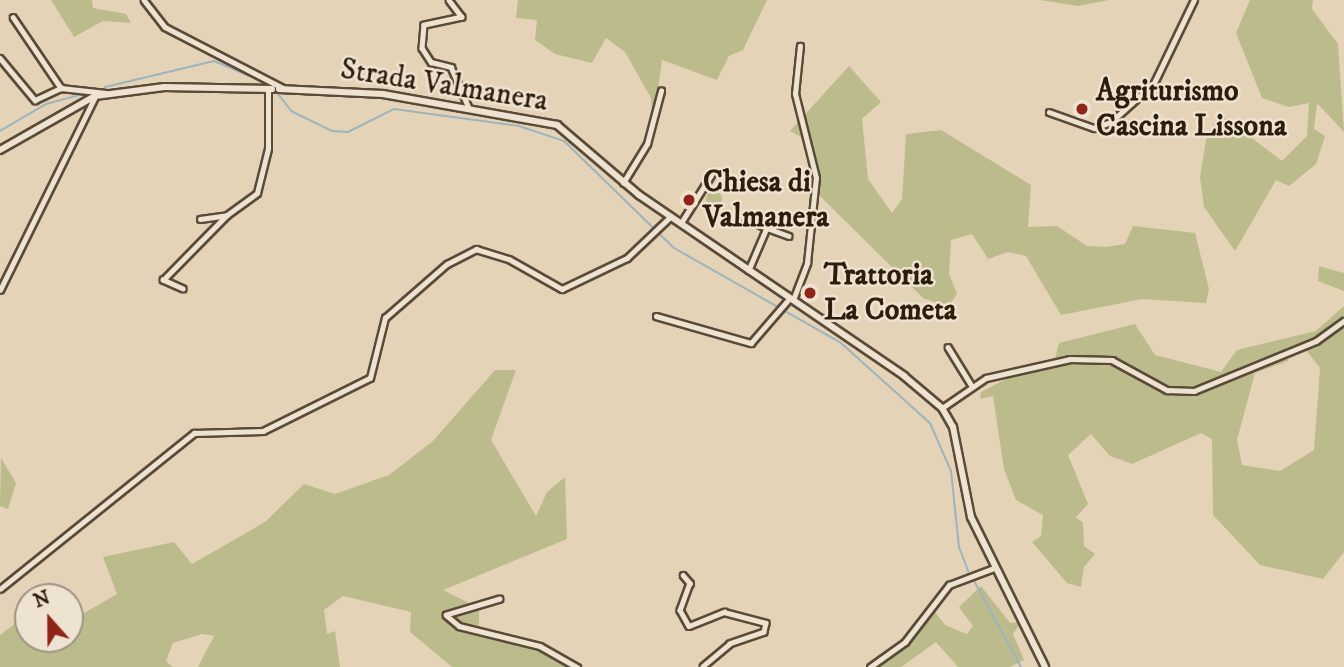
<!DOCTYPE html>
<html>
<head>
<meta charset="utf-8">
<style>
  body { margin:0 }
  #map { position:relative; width:1344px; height:667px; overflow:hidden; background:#e5d3b8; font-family:"IM FELL DW Pica",serif }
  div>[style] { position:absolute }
  .green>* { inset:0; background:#bbbb8b }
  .round { border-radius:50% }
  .stream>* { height:2px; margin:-1px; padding:0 1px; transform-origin:1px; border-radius:1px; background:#9cb4bb }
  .roads { filter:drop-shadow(2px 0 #5a4a38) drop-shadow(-2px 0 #5a4a38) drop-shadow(0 2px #5a4a38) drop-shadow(0 -2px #5a4a38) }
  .street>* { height:4.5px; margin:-2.25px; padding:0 2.25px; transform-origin:2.25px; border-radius:2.25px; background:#eee2d1 }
  .secondary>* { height:6px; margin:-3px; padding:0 3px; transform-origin:3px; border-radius:3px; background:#eee2d1 }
  .dots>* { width:19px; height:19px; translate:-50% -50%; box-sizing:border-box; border:4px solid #eee2d1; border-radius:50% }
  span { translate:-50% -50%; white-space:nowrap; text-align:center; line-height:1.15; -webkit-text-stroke:5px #eee2d1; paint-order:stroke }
  .street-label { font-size:30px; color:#2c1d0d }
  .poi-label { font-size:30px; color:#2c1d0d; font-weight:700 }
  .left { translate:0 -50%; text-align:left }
  .north { position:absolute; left:14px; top:583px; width:70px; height:70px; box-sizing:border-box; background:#eee2d1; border:2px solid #a09383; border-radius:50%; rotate:339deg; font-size:19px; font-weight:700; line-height:28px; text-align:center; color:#2c1d0d }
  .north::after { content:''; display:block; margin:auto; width:24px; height:32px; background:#8f2418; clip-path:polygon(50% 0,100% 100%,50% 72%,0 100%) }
</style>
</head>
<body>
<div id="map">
  <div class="green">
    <div style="clip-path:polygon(51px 0,92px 0,93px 8px,126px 14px,131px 23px,103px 21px,74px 37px)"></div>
    <div style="clip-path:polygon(518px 0,767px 0,743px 50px,729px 56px,717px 80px,662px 60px,653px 125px,651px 98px,625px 52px,606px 38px,592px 63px,555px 54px,535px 40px,537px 20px,516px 18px)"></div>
    <div style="clip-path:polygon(1040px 0,1109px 0,1078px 6px)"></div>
    <div style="clip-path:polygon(1250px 0,1313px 0,1312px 9px,1338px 44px,1344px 132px,1317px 103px,1314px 129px,1325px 136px,1316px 164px,1289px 186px,1276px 180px,1235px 251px,1204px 207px,1200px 177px,1206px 140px,1219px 113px,1282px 161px,1307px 136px,1309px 103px,1289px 107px,1262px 98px,1236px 33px)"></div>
    <div style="clip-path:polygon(849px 66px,881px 102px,862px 119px,868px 179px,892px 213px,902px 199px,906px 134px,941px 130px,1031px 185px,1028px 227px,1057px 226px,1087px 246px,1107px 247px,1125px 244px,1133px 226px,1195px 233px,1209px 289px,1206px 303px,1142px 299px,1061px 315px,1026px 256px,1008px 252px,988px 259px,972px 234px,951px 240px,949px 274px,957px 294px,948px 307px,923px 298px,813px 189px,807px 159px,814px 144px,790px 131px)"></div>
    <div class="round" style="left:706px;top:191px;width:16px;height:16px"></div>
    <div style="clip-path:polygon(1319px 266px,1344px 273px,1344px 291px,1318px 281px)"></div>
    <div style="clip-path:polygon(evenodd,1344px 306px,1344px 552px,1323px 579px,1260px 565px,1213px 515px,1212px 439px,1201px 433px,1132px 464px,1110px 456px,1091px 434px,1068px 455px,1088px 504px,1076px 517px,1083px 523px,1084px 546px,1095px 554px,1084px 567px,1081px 587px,1067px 583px,1032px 542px,1041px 536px,1043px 515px,1016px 500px,1004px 469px,993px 396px,980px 399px,981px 392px,1026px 369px,1054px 363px,1059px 343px,1135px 324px,1155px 355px,1221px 372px,1237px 350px,1316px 331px,1344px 306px,1303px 346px,1320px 368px,1314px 450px,1280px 471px,1242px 465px,1237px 440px,1255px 373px,1288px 361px,1290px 349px,1303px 346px)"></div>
    <div style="clip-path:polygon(495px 370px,516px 370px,491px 440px,536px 516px,547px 492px,565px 477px,567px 539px,443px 590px,479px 608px,479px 627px,540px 646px,577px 667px,452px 667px,410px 632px,411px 612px,343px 596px,324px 610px,327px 634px,335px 631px,340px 667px,198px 667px,214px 636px,202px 634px,173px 643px,166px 661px,173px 667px,0 667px,0 635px,28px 614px,28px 639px,70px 639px,70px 597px,47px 597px,61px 585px,84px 613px,117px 594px,103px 557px,174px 542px,192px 564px,265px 522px,304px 484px,335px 494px,389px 475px,433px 441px)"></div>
    <div style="clip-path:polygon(1px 458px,16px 483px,8px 509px,0 506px)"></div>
    <div style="clip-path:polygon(981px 586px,1010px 623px,1021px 622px,1013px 634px,1024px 660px,1010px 667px,958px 667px,936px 642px,901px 667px,870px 667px,905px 642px,931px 607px,945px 625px,967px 634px,973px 626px,959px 607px)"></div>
  </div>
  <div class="stream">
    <div style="left:105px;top:87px;width:112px;rotate:-13.4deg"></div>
    <div style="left:214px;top:61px;width:62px;rotate:22.8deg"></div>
    <div style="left:271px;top:85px;width:33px;rotate:52deg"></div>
    <div style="left:291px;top:111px;width:46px;rotate:26deg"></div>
    <div style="left:332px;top:131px;width:16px;rotate:4deg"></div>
    <div style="left:348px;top:132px;width:51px;rotate:-26.6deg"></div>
    <div style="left:394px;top:109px;width:126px;rotate:7.7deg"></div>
    <div style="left:519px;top:126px;width:47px;rotate:18.4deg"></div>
    <div style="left:564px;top:141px;width:153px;rotate:44.2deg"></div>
    <div style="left:674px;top:248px;width:192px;rotate:29.6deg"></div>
    <div style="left:841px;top:343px;width:120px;rotate:42deg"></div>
    <div style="left:930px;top:423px;width:52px;rotate:66.4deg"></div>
    <div style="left:951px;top:471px;width:76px;rotate:84deg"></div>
    <div style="left:959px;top:547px;width:26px;rotate:69deg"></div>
    <div style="left:0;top:131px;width:53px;rotate:-30.4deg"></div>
    <div style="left:46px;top:104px;width:39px;rotate:-15deg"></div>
    <div style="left:973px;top:579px;width:100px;rotate:61.4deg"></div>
  </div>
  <div class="roads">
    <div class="street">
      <div style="left:144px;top:0;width:34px;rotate:52deg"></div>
      <div style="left:165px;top:27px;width:133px;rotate:27.3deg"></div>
      <div style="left:449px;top:0;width:21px;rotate:53deg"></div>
      <div style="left:462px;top:17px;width:39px;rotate:168deg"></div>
      <div style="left:424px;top:25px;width:23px;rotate:95deg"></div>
      <div style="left:422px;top:48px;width:17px;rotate:57deg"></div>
      <div style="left:431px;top:62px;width:21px;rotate:14deg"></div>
      <div style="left:451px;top:67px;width:45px;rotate:66.3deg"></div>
      <div style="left:13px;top:17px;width:86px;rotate:55.9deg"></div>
      <div style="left:0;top:58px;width:55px;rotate:50.2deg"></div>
      <div style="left:35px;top:100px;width:29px;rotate:-25deg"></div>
      <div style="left:61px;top:88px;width:45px;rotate:6.3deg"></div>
      <div style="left:1049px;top:112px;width:48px;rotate:19.6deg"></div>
      <div style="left:1094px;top:128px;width:18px;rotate:-19deg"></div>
      <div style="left:1111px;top:122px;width:58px;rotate:-42.2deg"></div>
      <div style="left:1154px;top:83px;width:92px;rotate:-64.3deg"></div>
      <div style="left:623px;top:183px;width:46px;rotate:-58.4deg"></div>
      <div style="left:647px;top:144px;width:55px;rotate:-75.2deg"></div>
      <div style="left:741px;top:216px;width:29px;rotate:25deg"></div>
      <div style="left:767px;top:228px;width:46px;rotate:113.2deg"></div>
      <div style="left:200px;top:219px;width:27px;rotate:-8deg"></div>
      <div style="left:227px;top:215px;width:37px;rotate:-36deg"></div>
      <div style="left:257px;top:193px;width:45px;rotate:-76deg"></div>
      <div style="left:268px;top:149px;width:60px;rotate:-90deg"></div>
      <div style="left:681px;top:223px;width:60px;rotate:-57.9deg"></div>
      <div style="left:767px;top:228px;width:23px;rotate:20deg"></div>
      <div style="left:183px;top:289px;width:22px;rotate:-156deg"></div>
      <div style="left:163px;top:280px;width:90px;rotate:-45.5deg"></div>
      <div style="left:0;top:290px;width:215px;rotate:-63.8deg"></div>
      <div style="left:793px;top:300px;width:40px;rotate:-69deg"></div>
      <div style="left:807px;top:263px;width:85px;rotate:-84deg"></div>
      <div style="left:816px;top:178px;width:87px;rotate:-104deg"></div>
      <div style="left:795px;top:94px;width:48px;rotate:-84.1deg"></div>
      <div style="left:656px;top:316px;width:99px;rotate:15.9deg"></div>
      <div style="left:751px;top:343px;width:58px;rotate:-49.2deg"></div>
      <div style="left:948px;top:347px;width:46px;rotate:58.4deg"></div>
      <div style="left:942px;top:408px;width:53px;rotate:-34.3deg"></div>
      <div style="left:986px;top:378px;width:86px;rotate:-12.7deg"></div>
      <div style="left:1070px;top:359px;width:42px;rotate:1.4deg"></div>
      <div style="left:1112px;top:360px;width:63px;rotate:28.6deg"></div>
      <div style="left:1167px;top:390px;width:27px;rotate:2deg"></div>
      <div style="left:1194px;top:391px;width:132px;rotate:-22.3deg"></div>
      <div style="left:1316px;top:341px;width:34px;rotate:-36deg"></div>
      <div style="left:683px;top:575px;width:11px;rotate:49deg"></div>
      <div style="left:690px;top:583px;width:29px;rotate:110deg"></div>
      <div style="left:680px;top:610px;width:18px;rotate:61deg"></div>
      <div style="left:689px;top:626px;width:38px;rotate:-22deg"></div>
      <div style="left:724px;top:612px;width:43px;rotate:14.7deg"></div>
      <div style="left:766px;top:623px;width:9px;rotate:103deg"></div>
      <div style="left:764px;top:632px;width:36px;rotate:161deg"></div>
      <div style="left:730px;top:644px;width:35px;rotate:140deg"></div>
      <div style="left:0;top:589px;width:249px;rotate:-38.8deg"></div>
      <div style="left:194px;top:433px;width:69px;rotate:-1.7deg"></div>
      <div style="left:263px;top:431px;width:119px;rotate:-26.4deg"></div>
      <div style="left:370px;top:378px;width:62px;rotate:-76deg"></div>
      <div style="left:385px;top:318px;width:82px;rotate:-41.1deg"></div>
      <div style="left:447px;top:264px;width:33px;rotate:-27deg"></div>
      <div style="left:476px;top:249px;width:34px;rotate:17deg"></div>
      <div style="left:509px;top:259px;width:61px;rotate:29.5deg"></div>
      <div style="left:562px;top:289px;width:72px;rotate:-25.5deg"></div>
      <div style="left:627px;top:258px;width:59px;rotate:-43.6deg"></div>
      <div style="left:500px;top:599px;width:56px;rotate:163.5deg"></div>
      <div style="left:446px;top:615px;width:17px;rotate:40deg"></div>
      <div style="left:459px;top:626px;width:83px;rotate:13.9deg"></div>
      <div style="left:540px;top:646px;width:43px;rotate:29.6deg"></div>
      <div style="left:870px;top:667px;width:43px;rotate:-35.5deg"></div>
      <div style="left:905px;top:642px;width:72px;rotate:-52.3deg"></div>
      <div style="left:949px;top:585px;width:48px;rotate:-20.7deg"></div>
    </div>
    <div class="secondary">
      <div style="left:279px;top:89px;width:104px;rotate:2.8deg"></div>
      <div style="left:383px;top:94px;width:177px;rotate:10.1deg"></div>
      <div style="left:557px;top:125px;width:108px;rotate:40.5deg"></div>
      <div style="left:639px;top:195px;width:321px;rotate:34.3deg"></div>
      <div style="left:904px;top:376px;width:50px;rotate:40.1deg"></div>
      <div style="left:942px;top:408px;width:22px;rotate:60deg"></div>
      <div style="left:953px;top:427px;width:92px;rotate:78.7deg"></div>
      <div style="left:971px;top:517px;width:167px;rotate:63.7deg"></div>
      <div style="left:0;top:150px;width:109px;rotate:-29.6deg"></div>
      <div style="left:95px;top:96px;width:70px;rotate:-7.4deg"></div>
      <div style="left:164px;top:87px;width:108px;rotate:1.1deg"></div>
    </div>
  </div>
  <div class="dots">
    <div style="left:1082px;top:109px;background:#8f2418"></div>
    <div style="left:689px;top:200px;background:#8f2418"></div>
    <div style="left:810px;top:293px;background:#8f2418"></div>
  </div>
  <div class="street-label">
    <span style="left:444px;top:86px;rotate:9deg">Strada Valmanera</span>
  </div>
  <div class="poi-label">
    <span class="left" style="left:1096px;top:109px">Agriturismo<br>Cascina Lissona</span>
    <span class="left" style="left:703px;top:200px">Chiesa di<br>Valmanera</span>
    <span class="left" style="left:824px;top:293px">Trattoria<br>La Cometa</span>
  </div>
  <div class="north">N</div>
</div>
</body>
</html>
